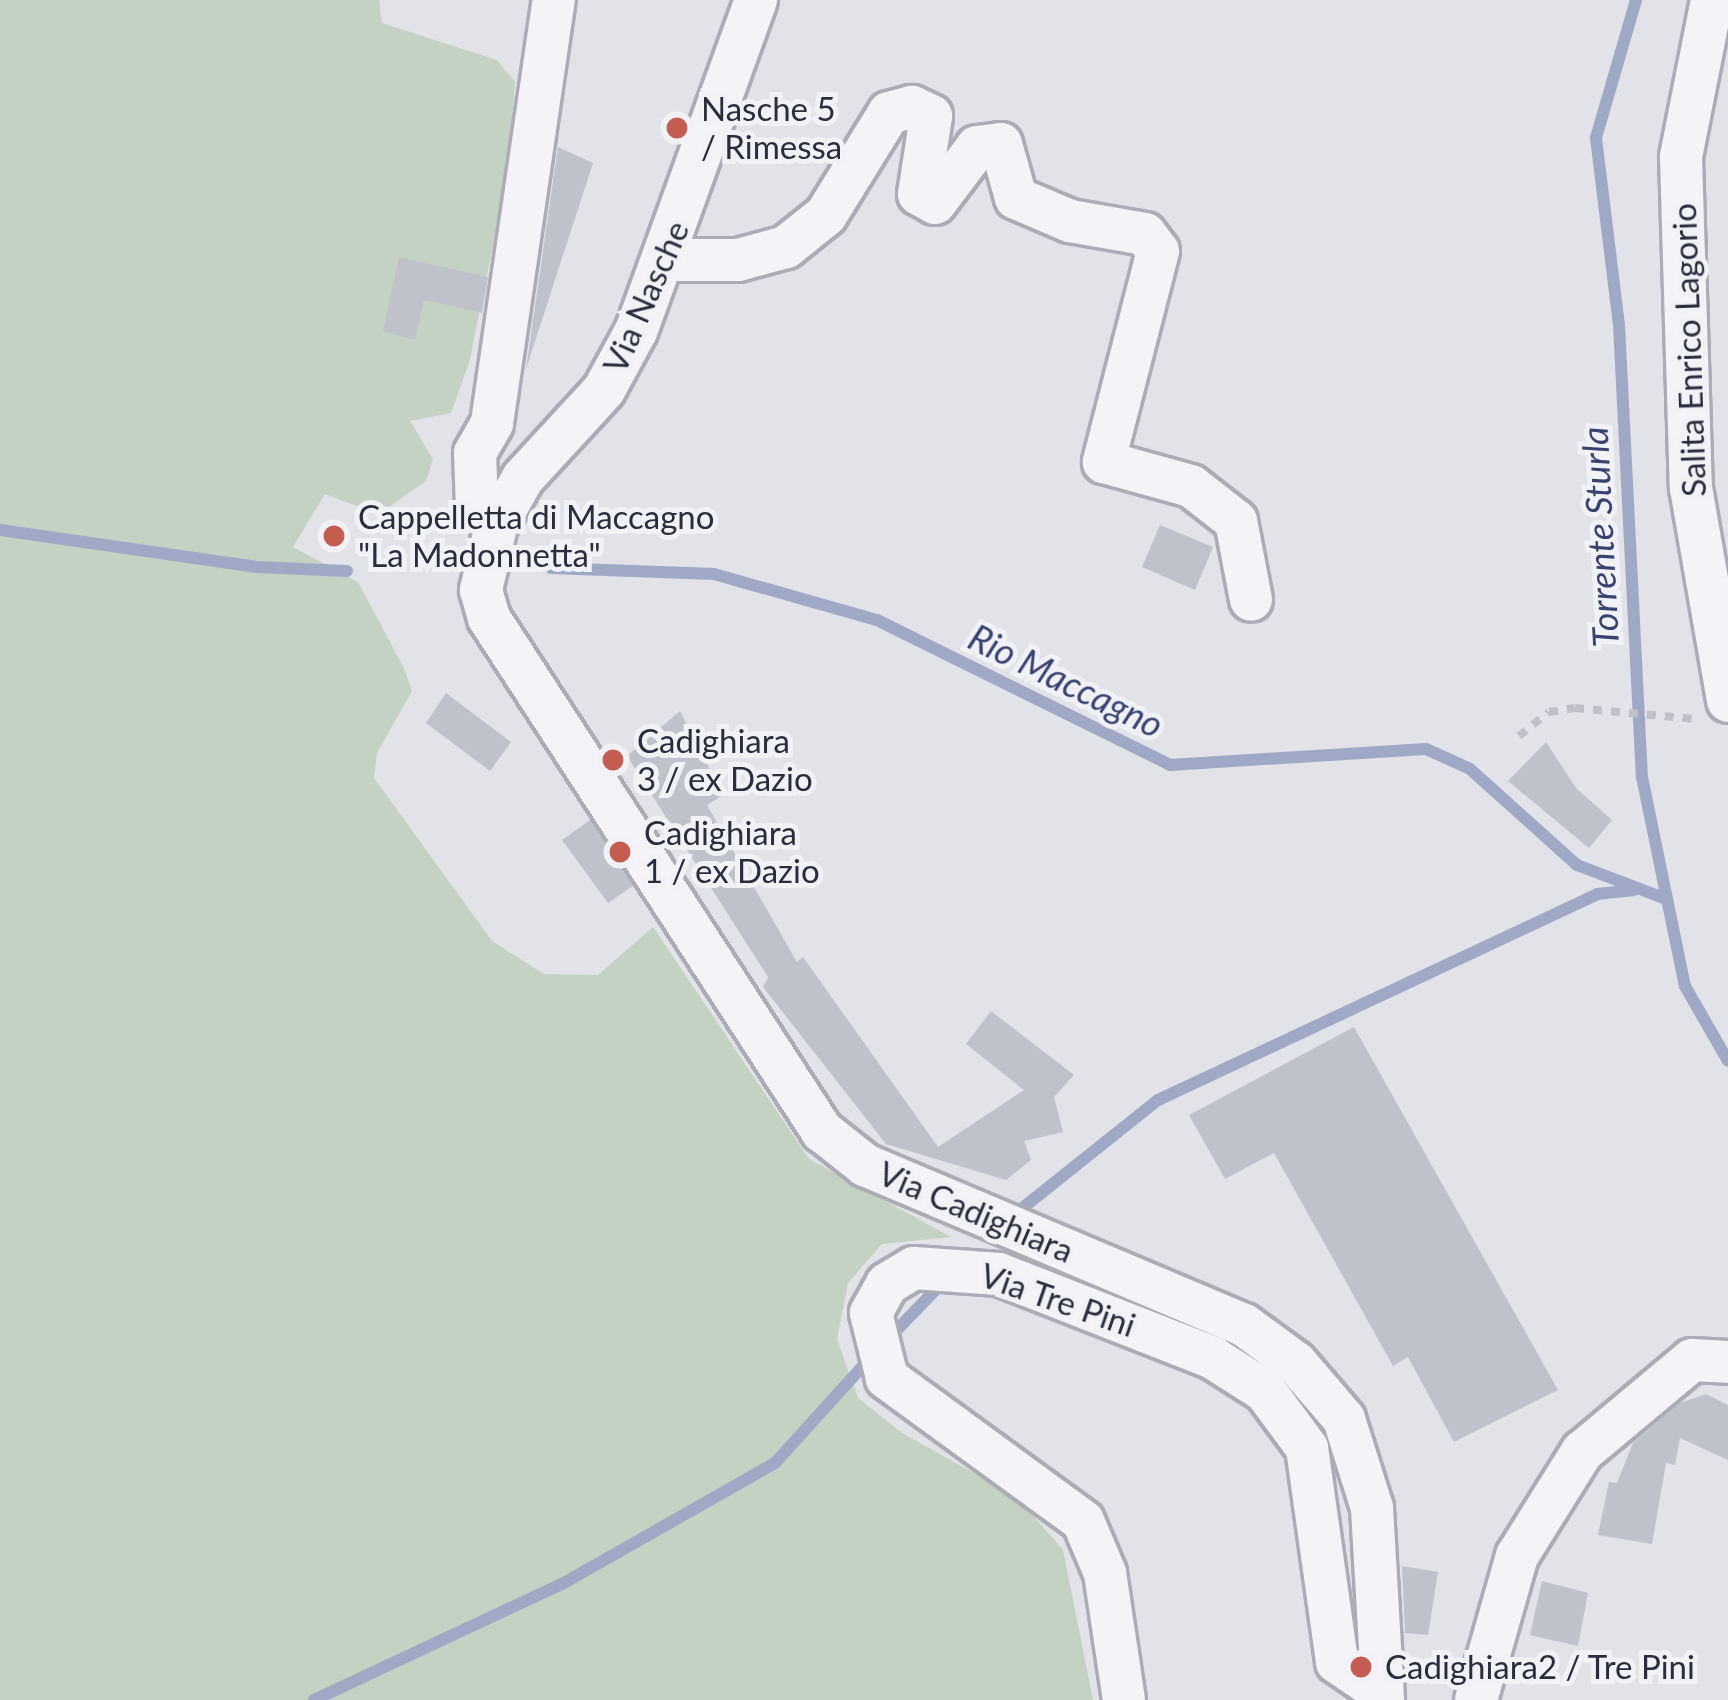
<!DOCTYPE html>
<html>
<head>
<meta charset="utf-8">
<style>
  body { margin:0 }
  #map { position:relative; width:1728px; height:1700px; overflow:hidden; background:#e2e3e9; font-family:Lato,sans-serif }
  div>[style] { position:absolute }
  .green>* { inset:0; background:#c3d2c3 }
  .stream>* { height:12px; margin:-6px; padding:0 6px; transform-origin:6px; border-radius:6px; background:#9fa9c6 }
  .building>* { inset:0; background:#bfc1cb }
  .path>* { height:8px; margin-top:-4px; transform-origin:0; background:repeating-linear-gradient(90deg,#c0c0c8 0 9px,transparent 0 18px) }
  .roads { filter:drop-shadow(3px 0 #abacb6) drop-shadow(-3px 0 #abacb6) drop-shadow(0 3px #abacb6) drop-shadow(0 -3px #abacb6) }
  .minor>* { height:42px; margin:-21px; padding:0 21px; transform-origin:21px; border-radius:21px; background:#f4f4f8 }
  .dots>* { width:33px; height:33px; translate:-50% -50%; box-sizing:border-box; border:6px solid #f1f2f6; border-radius:50% }
  span { translate:-50% -50%; white-space:nowrap; text-align:center; line-height:1.15; -webkit-text-stroke:10px #f1f2f6; paint-order:stroke }
  .poi-label { font-size:33px; color:#2b2d3f }
  .left { translate:0 -50%; text-align:left }
  .street-label { font-size:33px; color:#2b2d3f }
  .water-label { font-size:36px; color:#384370; font-style:italic }
</style>
</head>
<body>
<div id="map">
  <div class="green">
    <div style="clip-path:polygon(0 0,379px 0,382px 23px,497px 60px,515px 82px,508px 173px,469px 363px,451px 413px,410px 421px,433px 459px,426px 481px,389px 507px,367px 510px,325px 494px,293px 547px,358px 582px,404px 668px,412px 691px,377px 753px,374px 778px,492px 941px,544px 974px,598px 975px,653px 927px,809px 1159px,951px 1237px,882px 1244px,848px 1283px,837px 1339px,858px 1398px,902px 1433px,1017px 1497px,1063px 1550px,1093px 1700px,0 1700px)"></div>
  </div>
  <div class="stream">
    <div style="left:1636px;top:0;width:144px;rotate:106.2deg"></div>
    <div style="left:1596px;top:138px;width:188px;rotate:83deg"></div>
    <div style="left:1619px;top:325px;width:453px;rotate:87.1deg"></div>
    <div style="left:1642px;top:777px;width:213px;rotate:78.4deg"></div>
    <div style="left:1685px;top:986px;width:86px;rotate:60.2deg"></div>
    <div style="left:0;top:530px;width:260px;rotate:8.2deg"></div>
    <div style="left:257px;top:567px;width:90px;rotate:2.5deg"></div>
    <div style="left:551px;top:568px;width:163px;rotate:2.1deg"></div>
    <div style="left:714px;top:574px;width:169px;rotate:15.8deg"></div>
    <div style="left:877px;top:620px;width:327px;rotate:26.3deg"></div>
    <div style="left:1170px;top:765px;width:256px;rotate:-3.6deg"></div>
    <div style="left:1426px;top:749px;width:48px;rotate:24.4deg"></div>
    <div style="left:1470px;top:769px;width:144px;rotate:41.9deg"></div>
    <div style="left:1577px;top:865px;width:93px;rotate:20.8deg"></div>
    <div style="left:1010px;top:1218px;width:189px;rotate:-38.6deg"></div>
    <div style="left:1158px;top:1100px;width:485px;rotate:-25.1deg"></div>
    <div style="left:1597px;top:894px;width:37px;rotate:-6deg"></div>
    <div style="left:887px;top:1340px;width:82px;rotate:-46deg"></div>
    <div style="left:314px;top:1700px;width:274px;rotate:-25.1deg"></div>
    <div style="left:562px;top:1584px;width:245px;rotate:-29.6deg"></div>
    <div style="left:775px;top:1463px;width:146px;rotate:-47.8deg"></div>
  </div>
  <div class="building">
    <div style="clip-path:polygon(558px 147px,593px 163px,526px 369px)"></div>
    <div style="clip-path:polygon(399px 257px,488px 277px,482px 313px,424px 300px,415px 340px,383px 331px)"></div>
    <div style="clip-path:polygon(1160px 525px,1213px 547px,1195px 590px,1142px 567px)"></div>
    <div style="clip-path:polygon(446px 693px,511px 742px,490px 771px,426px 723px)"></div>
    <div style="clip-path:polygon(680px 711px,723px 795px,707px 805px,797px 962px,803px 957px,938px 1147px,1024px 1090px,966px 1044px,991px 1011px,1074px 1075px,1054px 1097px,1063px 1132px,1024px 1141px,1031px 1160px,1006px 1180px,886px 1144px,763px 987px,768px 977px,627px 756px)"></div>
    <div style="clip-path:polygon(1546px 742px,1576px 788px,1612px 820px,1589px 848px,1508px 781px)"></div>
    <div style="clip-path:polygon(590px 820px,633px 886px,608px 903px,562px 840px)"></div>
    <div style="clip-path:polygon(1354px 1027px,1558px 1390px,1454px 1442px,1408px 1357px,1393px 1366px,1274px 1153px,1225px 1179px,1189px 1115px)"></div>
    <div style="clip-path:polygon(1706px 1394px,1728px 1405px,1728px 1460px,1680px 1438px,1675px 1465px,1666px 1463px,1652px 1544px,1598px 1535px,1609px 1482px,1617px 1483px,1633px 1443px,1680px 1403px)"></div>
    <div style="clip-path:polygon(1402px 1566px,1438px 1572px,1428px 1635px,1405px 1633px)"></div>
    <div style="clip-path:polygon(1542px 1581px,1588px 1593px,1578px 1646px,1530px 1635px)"></div>
  </div>
  <div class="path">
    <div style="left:1519px;top:736px;width:38px;rotate:-39deg"></div>
    <div style="left:1549px;top:712px;width:26px;rotate:-9deg"></div>
    <div style="left:1575px;top:708px;width:121px;rotate:5.2deg"></div>
  </div>
  <div class="roads">
    <div class="minor">
      <div style="left:756px;top:0;width:352px;rotate:109.9deg"></div>
      <div style="left:636px;top:331px;width:67px;rotate:118.5deg"></div>
      <div style="left:604px;top:390px;width:120px;rotate:132.6deg"></div>
      <div style="left:523px;top:478px;width:55px;rotate:119.4deg"></div>
      <div style="left:496px;top:526px;width:66px;rotate:103.2deg"></div>
      <div style="left:481px;top:590px;width:29px;rotate:74deg"></div>
      <div style="left:489px;top:618px;width:612px;rotate:57.01deg"></div>
      <div style="left:822px;top:1131px;width:55px;rotate:38.3deg"></div>
      <div style="left:865px;top:1165px;width:411px;rotate:22.9deg"></div>
      <div style="left:1244px;top:1325px;width:64px;rotate:36.2deg"></div>
      <div style="left:1296px;top:1363px;width:74px;rotate:49.4deg"></div>
      <div style="left:1344px;top:1419px;width:93px;rotate:72.5deg"></div>
      <div style="left:1372px;top:1508px;width:192px;rotate:86.7deg"></div>
      <div style="left:1712px;top:0;width:160px;rotate:101.2deg"></div>
      <div style="left:1681px;top:157px;width:331px;rotate:88.3deg"></div>
      <div style="left:1691px;top:488px;width:216px;rotate:80.1deg"></div>
      <div style="left:667px;top:260px;width:71px"></div>
      <div style="left:738px;top:260px;width:50px;rotate:-15.2deg"></div>
      <div style="left:786px;top:247px;width:51px;rotate:-38.7deg"></div>
      <div style="left:826px;top:215px;width:120px;rotate:-58.3deg"></div>
      <div style="left:889px;top:113px;width:24px;rotate:-15deg"></div>
      <div style="left:912px;top:107px;width:21px;rotate:25deg"></div>
      <div style="left:931px;top:116px;width:79px;rotate:98.7deg"></div>
      <div style="left:919px;top:194px;width:18px;rotate:29deg"></div>
      <div style="left:935px;top:203px;width:70px;rotate:-53.1deg"></div>
      <div style="left:977px;top:147px;width:24px;rotate:-7deg"></div>
      <div style="left:1001px;top:144px;width:56px;rotate:74.5deg"></div>
      <div style="left:1016px;top:198px;width:59px;rotate:23.1deg"></div>
      <div style="left:1070px;top:221px;width:76px;rotate:9.8deg"></div>
      <div style="left:1145px;top:234px;width:21px;rotate:53deg"></div>
      <div style="left:1158px;top:251px;width:218px;rotate:104.4deg"></div>
      <div style="left:1104px;top:462px;width:90px;rotate:15.4deg"></div>
      <div style="left:1191px;top:486px;width:57px;rotate:37.9deg"></div>
      <div style="left:1236px;top:521px;width:80px;rotate:79.2deg"></div>
      <div style="left:496px;top:526px;width:25px;rotate:-138deg"></div>
      <div style="left:477px;top:509px;width:56px;rotate:-92deg"></div>
      <div style="left:475px;top:453px;width:34px;rotate:-60deg"></div>
      <div style="left:492px;top:423px;width:428px;rotate:-81.7deg"></div>
      <div style="left:1124px;top:1700px;width:128px;rotate:-98.5deg"></div>
      <div style="left:1105px;top:1573px;width:56px;rotate:-112.9deg"></div>
      <div style="left:1083px;top:1521px;width:243px;rotate:-143.9deg"></div>
      <div style="left:887px;top:1378px;width:67px;rotate:-103.8deg"></div>
      <div style="left:871px;top:1313px;width:33px;rotate:-61deg"></div>
      <div style="left:887px;top:1284px;width:31px;rotate:-31deg"></div>
      <div style="left:914px;top:1268px;width:85px;rotate:4deg"></div>
      <div style="left:999px;top:1274px;width:230px;rotate:21.4deg"></div>
      <div style="left:1213px;top:1358px;width:62px;rotate:32.4deg"></div>
      <div style="left:1265px;top:1391px;width:71px;rotate:53.6deg"></div>
      <div style="left:1307px;top:1448px;width:216px;rotate:82deg"></div>
      <div style="left:1337px;top:1662px;width:53px;rotate:34.3deg"></div>
      <div style="left:1476px;top:1700px;width:150px;rotate:-74.1deg"></div>
      <div style="left:1517px;top:1556px;width:123px;rotate:-58deg"></div>
      <div style="left:1582px;top:1452px;width:143px;rotate:-39.9deg"></div>
      <div style="left:1692px;top:1360px;width:36px;rotate:3deg"></div>
    </div>
  </div>
  <div class="dots">
    <div style="left:677px;top:128px;background:#c45c51"></div>
    <div style="left:334px;top:536px;background:#c45c51"></div>
    <div style="left:613px;top:760px;background:#c45c51"></div>
    <div style="left:620px;top:852px;background:#c45c51"></div>
    <div style="left:1361px;top:1667px;background:#c45c51"></div>
  </div>
  <div class="poi-label">
    <span class="left" style="left:701px;top:128px">Nasche 5<br>/ Rimessa</span>
    <span class="left" style="left:358px;top:536px">Cappelletta di Maccagno<br>"La Madonnetta"</span>
    <span class="left" style="left:637px;top:760px">Cadighiara<br>3 / ex Dazio</span>
    <span class="left" style="left:644px;top:852px">Cadighiara<br>1 / ex Dazio</span>
    <span class="left" style="left:1385px;top:1667px">Cadighiara2 / Tre Pini</span>
  </div>
  <div class="street-label">
    <span style="left:646px;top:297px;rotate:-66deg">Via Nasche</span>
    <span style="left:1689px;top:350px;rotate:-92deg">Salita Enrico Lagorio</span>
    <span style="left:976px;top:1212px;rotate:23deg">Via Cadighiara</span>
    <span style="left:1058px;top:1300px;rotate:19deg">Via Tre Pini</span>
  </div>
  <div class="water-label">
    <span style="left:1600px;top:537px;rotate:-93deg">Torrente Sturla</span>
    <span style="left:1066px;top:681px;rotate:26deg">Rio Maccagno</span>
  </div>
</div>
</body>
</html>
